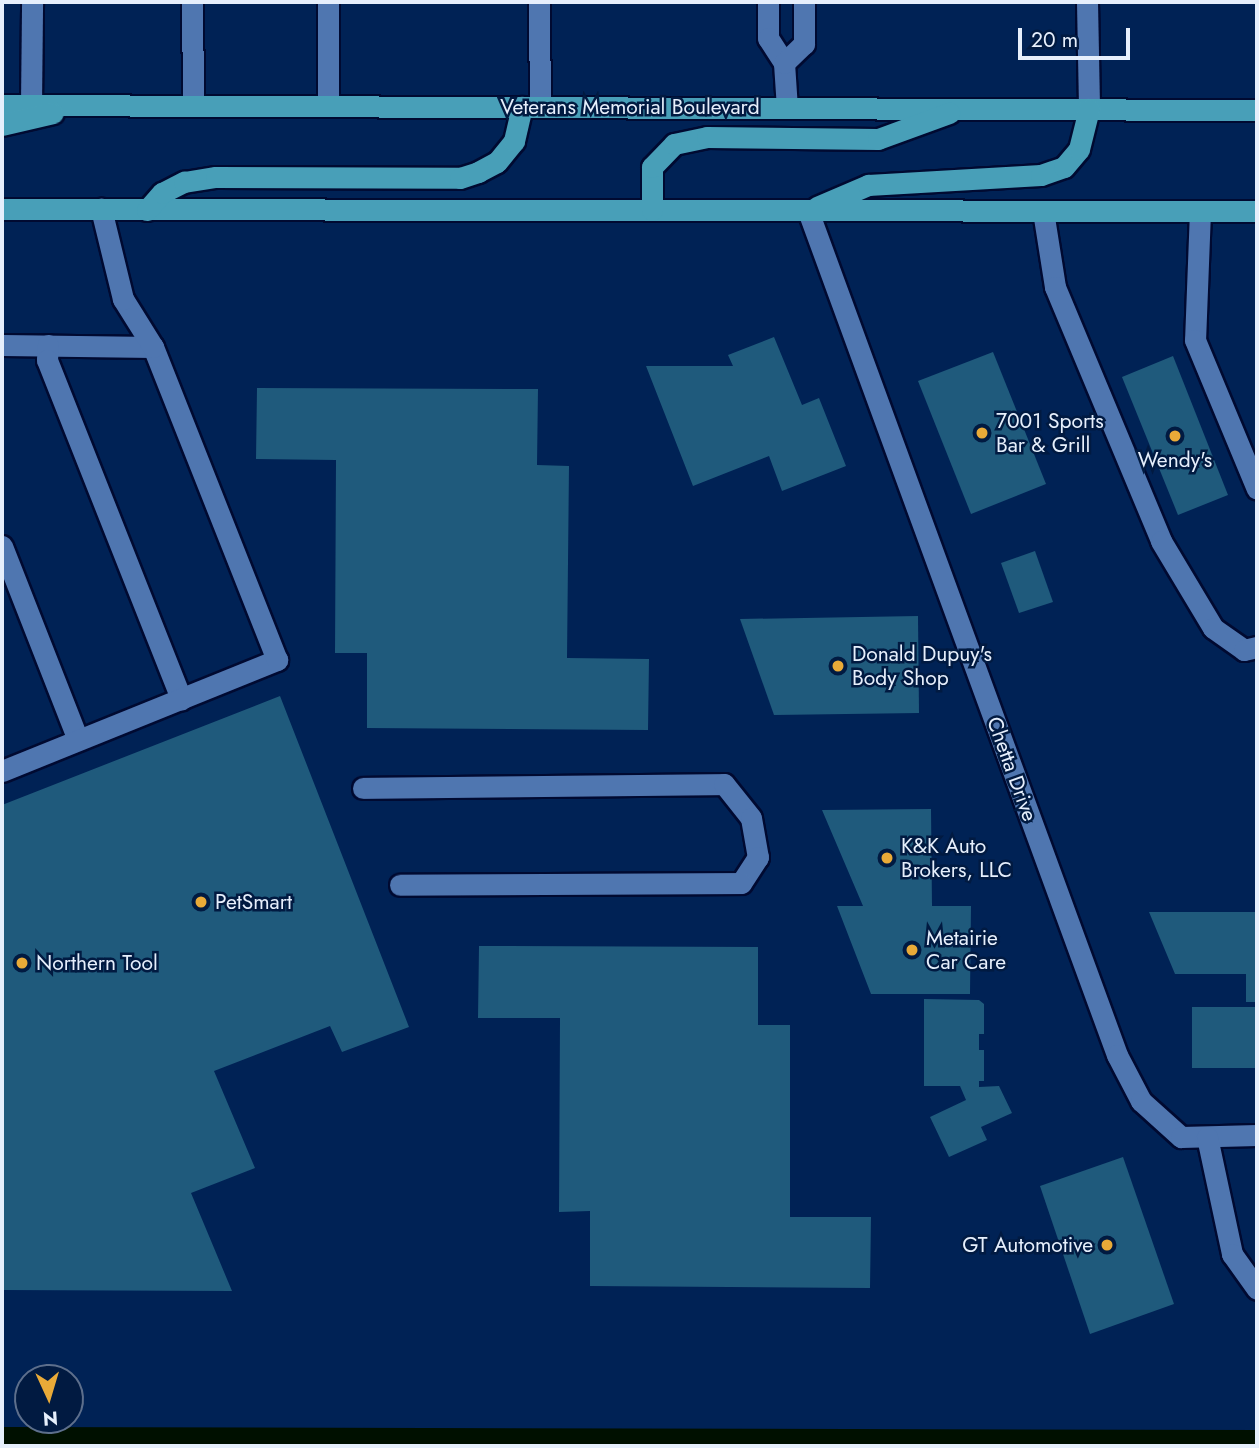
<!DOCTYPE html>
<html>
<head>
<meta charset="utf-8">
<style>
  body { margin:0 }
  #map { position:relative; width:1259px; height:1448px; overflow:hidden; background:#025; font-family:Jost,sans-serif }
  div>[style] { position:absolute }
  .water>* { inset:0; background:#001000 }
  .building>* { inset:0; background:#1f5a7c }
  .roads { filter:drop-shadow(2px 0 #000a31) drop-shadow(-2px 0 #000a31) drop-shadow(0 2px #000a31) drop-shadow(0 -2px #000a31) }
  .minor>* { height:21px; margin:-10.5px; padding:0 10.5px; transform-origin:10.5px; border-radius:10.5px; background:#4f76b0 }
  .major>* { height:21px; margin:-10.5px; padding:0 10.5px; transform-origin:10.5px; border-radius:10.5px; background:#489fb8 }
  .dots>* { width:19px; height:19px; translate:-50% -50%; box-sizing:border-box; border:4px solid #011a41; border-radius:50% }
  span { translate:-50% -50%; white-space:nowrap; text-align:center; line-height:1.15; -webkit-text-stroke:5px #011a41; paint-order:stroke }
  .street-label { font-size:21px; color:#e6effc }
  .poi-label { font-size:21px; color:#e6effc }
  .left { translate:0 -50%; text-align:left }
  .right { translate:-100% -50%; text-align:right }
  .frame { position:absolute; inset:0; border:4px solid #e6effc; pointer-events:none }
  .north { position:absolute; left:14px; top:1364px; width:70px; height:70px; box-sizing:border-box; background:#011a41; border:2px solid #5d6f8c; border-radius:50%; rotate:176deg; font-size:19px; font-weight:700; line-height:28px; text-align:center; color:#e6effc }
  .north::after { content:''; display:block; margin:auto; width:24px; height:32px; background:#e9aa38; clip-path:polygon(50% 0,100% 100%,50% 72%,0 100%) }
  .scale { position:absolute; left:1018px; top:28px; width:112px; height:32px; box-sizing:border-box; border:4px solid #e6effc; border-top:0; padding-left:9px; font-size:21px; line-height:24px; white-space:nowrap; color:#e6effc; -webkit-text-stroke:5px #011a41; paint-order:stroke }
</style>
</head>
<body>
<div id="map">
  <div class="water">
    <div style="clip-path:polygon(2px 1427px,1257px 1430px,1257px 1446px,2px 1446px)"></div>
  </div>
  <div class="building">
    <div style="clip-path:polygon(774px 337px,802px 405px,819px 398px,846px 466px,782px 491px,769px 456px,693px 486px,646px 366px,733px 366px,728px 355px)"></div>
    <div style="clip-path:polygon(993px 352px,1046px 484px,971px 514px,918px 381px)"></div>
    <div style="clip-path:polygon(1173px 356px,1228px 495px,1178px 515px,1122px 377px)"></div>
    <div style="clip-path:polygon(257px 388px,538px 389px,537px 465px,569px 466px,567px 658px,649px 659px,648px 730px,367px 728px,367px 653px,335px 653px,336px 460px,256px 459px)"></div>
    <div style="clip-path:polygon(1035px 551px,1053px 602px,1019px 613px,1001px 563px)"></div>
    <div style="clip-path:polygon(918px 616px,919px 713px,774px 715px,740px 619px)"></div>
    <div style="clip-path:polygon(280px 696px,409px 1027px,342px 1052px,330px 1026px,214px 1071px,255px 1168px,191px 1193px,232px 1291px,2px 1290px,2px 805px)"></div>
    <div style="clip-path:polygon(931px 809px,932px 906px,971px 906px,970px 994px,871px 994px,837px 906px,863px 906px,822px 810px)"></div>
    <div style="clip-path:polygon(1149px 912px,1257px 912px,1257px 1002px,1246px 1002px,1246px 974px,1175px 974px)"></div>
    <div style="clip-path:polygon(479px 946px,758px 947px,758px 1025px,790px 1025px,790px 1217px,871px 1217px,870px 1288px,590px 1286px,590px 1211px,559px 1212px,560px 1018px,478px 1018px)"></div>
    <div style="clip-path:polygon(924px 999px,979px 1000px,984px 1004px,984px 1034px,979px 1034px,979px 1050px,984px 1050px,984px 1081px,979px 1081px,979px 1087px,999px 1086px,1012px 1113px,981px 1127px,987px 1140px,949px 1157px,930px 1117px,966px 1100px,960px 1086px,924px 1086px)"></div>
    <div style="clip-path:polygon(1192px 1007px,1257px 1007px,1257px 1068px,1192px 1068px)"></div>
    <div style="clip-path:polygon(1123px 1157px,1174px 1304px,1090px 1334px,1040px 1186px)"></div>
  </div>
  <div class="roads">
    <div class="minor">
      <div style="left:192px;top:2px;width:103px;rotate:89.4deg"></div>
      <div style="left:539px;top:2px;width:105px;rotate:89.5deg"></div>
      <div style="left:768px;top:2px;width:36px;rotate:90deg"></div>
      <div style="left:768px;top:38px;width:30px;rotate:57deg"></div>
      <div style="left:784px;top:63px;width:45px;rotate:86.2deg"></div>
      <div style="left:1087px;top:2px;width:107px;rotate:88.9deg"></div>
      <div style="left:784px;top:63px;width:28px;rotate:-44deg"></div>
      <div style="left:804px;top:44px;width:42px;rotate:-90deg"></div>
      <div style="left:31px;top:105px;width:103px;rotate:-89.4deg"></div>
      <div style="left:328px;top:106px;width:104px;rotate:-90deg"></div>
      <div style="left:808px;top:211px;width:899px;rotate:69.89deg"></div>
      <div style="left:1117px;top:1055px;width:52px;rotate:62.4deg"></div>
      <div style="left:1141px;top:1101px;width:54px;rotate:42deg"></div>
      <div style="left:1181px;top:1137px;width:76px;rotate:-1.5deg"></div>
      <div style="left:1043px;top:211px;width:77px;rotate:81deg"></div>
      <div style="left:1055px;top:287px;width:275px;rotate:67.3deg"></div>
      <div style="left:1161px;top:541px;width:101px;rotate:59.1deg"></div>
      <div style="left:1213px;top:628px;width:38px;rotate:35deg"></div>
      <div style="left:1244px;top:650px;width:13px;rotate:-13deg"></div>
      <div style="left:1200px;top:211px;width:129px;rotate:92.2deg"></div>
      <div style="left:1195px;top:340px;width:161px;rotate:67.4deg"></div>
      <div style="left:2px;top:345px;width:151px;rotate:0.8deg"></div>
      <div style="left:48px;top:345px;width:15px;rotate:94deg"></div>
      <div style="left:47px;top:360px;width:365px;rotate:68.4deg"></div>
      <div style="left:2px;top:546px;width:208px;rotate:68.6deg"></div>
      <div style="left:2px;top:771px;width:297px;rotate:-22deg"></div>
      <div style="left:277px;top:660px;width:337px;rotate:-111.6deg"></div>
      <div style="left:153px;top:347px;width:57px;rotate:-122deg"></div>
      <div style="left:123px;top:299px;width:93px;rotate:-103.7deg"></div>
      <div style="left:363px;top:788px;width:361px;rotate:-0.6deg"></div>
      <div style="left:724px;top:784px;width:43px;rotate:51.5deg"></div>
      <div style="left:751px;top:818px;width:40px;rotate:80deg"></div>
      <div style="left:758px;top:857px;width:31px;rotate:123deg"></div>
      <div style="left:741px;top:883px;width:341px;rotate:179.7deg"></div>
      <div style="left:1207px;top:1137px;width:120px;rotate:77.9deg"></div>
      <div style="left:1232px;top:1254px;width:43px;rotate:54.5deg"></div>
    </div>
    <div class="major">
      <div style="left:2px;top:105px;width:1255px;rotate:0.23deg"></div>
      <div style="left:2px;top:125px;width:52px;rotate:-13.2deg"></div>
      <div style="left:817px;top:207px;width:56px;rotate:-23.3deg"></div>
      <div style="left:868px;top:185px;width:173px;rotate:-3.3deg"></div>
      <div style="left:1041px;top:175px;width:24px;rotate:-19deg"></div>
      <div style="left:1064px;top:167px;width:23px;rotate:-50deg"></div>
      <div style="left:1079px;top:149px;width:41px;rotate:-76deg"></div>
      <div style="left:2px;top:209px;width:1255px;rotate:0.09deg"></div>
      <div style="left:147px;top:210px;width:23px;rotate:-49deg"></div>
      <div style="left:162px;top:193px;width:25px;rotate:-27deg"></div>
      <div style="left:184px;top:182px;width:32px;rotate:-9deg"></div>
      <div style="left:216px;top:177px;width:244px;rotate:0.2deg"></div>
      <div style="left:460px;top:178px;width:19px;rotate:-18deg"></div>
      <div style="left:478px;top:172px;width:21px;rotate:-28deg"></div>
      <div style="left:497px;top:162px;width:27px;rotate:-51deg"></div>
      <div style="left:514px;top:141px;width:35px;rotate:-77deg"></div>
      <div style="left:652px;top:210px;width:43px;rotate:-90deg"></div>
      <div style="left:652px;top:167px;width:32px;rotate:-46deg"></div>
      <div style="left:674px;top:144px;width:34px;rotate:-12deg"></div>
      <div style="left:707px;top:137px;width:171px;rotate:0.7deg"></div>
      <div style="left:878px;top:139px;width:76px;rotate:-20.1deg"></div>
    </div>
  </div>
  <div class="dots">
    <div style="left:982px;top:433px;background:#e9aa38"></div>
    <div style="left:1175px;top:436px;background:#e9aa38"></div>
    <div style="left:838px;top:666px;background:#e9aa38"></div>
    <div style="left:887px;top:858px;background:#e9aa38"></div>
    <div style="left:201px;top:902px;background:#e9aa38"></div>
    <div style="left:912px;top:950px;background:#e9aa38"></div>
    <div style="left:22px;top:963px;background:#e9aa38"></div>
    <div style="left:1107px;top:1245px;background:#e9aa38"></div>
  </div>
  <div class="street-label">
    <span style="left:630px;top:107px">Veterans Memorial Boulevard</span>
    <span style="left:1012px;top:769px;rotate:70deg">Chetta Drive</span>
  </div>
  <div class="poi-label">
    <span class="left" style="left:996px;top:433px">7001 Sports<br>Bar &amp; Grill</span>
    <span style="left:1175px;top:460px">Wendy's</span>
    <span class="left" style="left:852px;top:666px">Donald Dupuy's<br>Body Shop</span>
    <span class="left" style="left:901px;top:858px">K&amp;K Auto<br>Brokers, LLC</span>
    <span class="left" style="left:215px;top:902px">PetSmart</span>
    <span class="left" style="left:926px;top:950px">Metairie<br>Car Care</span>
    <span class="left" style="left:36px;top:963px">Northern Tool</span>
    <span class="right" style="left:1093px;top:1245px">GT Automotive</span>
  </div>
  <div class="frame"></div>
  <div class="north">N</div>
  <div class="scale">20 m</div>
</div>
</body>
</html>
